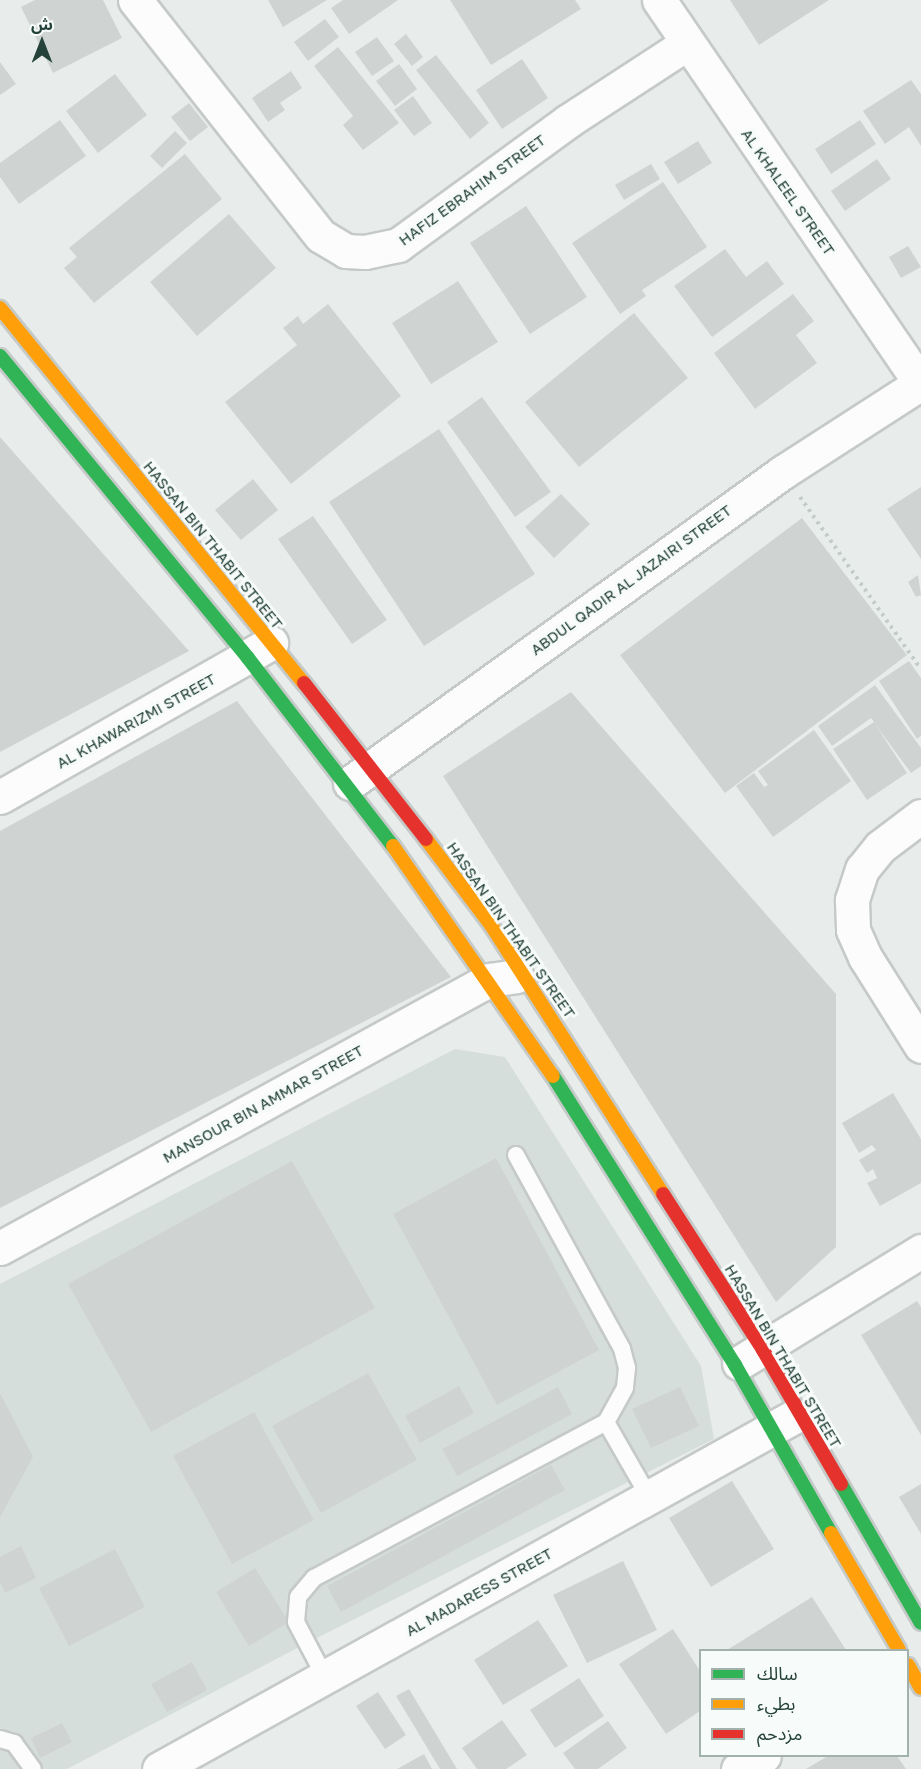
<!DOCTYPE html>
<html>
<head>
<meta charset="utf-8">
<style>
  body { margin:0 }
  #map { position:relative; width:921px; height:1769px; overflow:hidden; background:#e8edeb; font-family:"Golos Text","Noto Sans Arabic",sans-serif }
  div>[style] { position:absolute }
  .built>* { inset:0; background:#d6dedb }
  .building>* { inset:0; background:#cfd4d2 }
  .path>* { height:4px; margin-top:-2px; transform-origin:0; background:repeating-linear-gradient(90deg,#c3ccca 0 3px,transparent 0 7.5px) }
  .roads { filter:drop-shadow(2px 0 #c5cac8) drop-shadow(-2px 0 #c5cac8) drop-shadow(0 2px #c5cac8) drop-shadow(0 -2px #c5cac8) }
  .lane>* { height:16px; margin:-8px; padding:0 8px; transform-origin:8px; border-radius:8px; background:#fcfcfc }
  .street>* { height:33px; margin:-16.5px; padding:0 16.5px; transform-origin:16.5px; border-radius:16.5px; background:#fcfcfc }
  .fast>* { height:14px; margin:-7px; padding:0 7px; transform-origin:7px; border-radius:7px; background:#30b455 }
  .slow>* { height:14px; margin:-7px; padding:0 7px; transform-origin:7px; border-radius:7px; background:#ff9f0a }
  .jam>* { height:14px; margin:-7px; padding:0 7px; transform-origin:7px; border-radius:7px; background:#e5322d }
  span { translate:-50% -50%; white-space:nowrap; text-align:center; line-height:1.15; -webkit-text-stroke:6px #f7fbf9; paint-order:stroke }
  .street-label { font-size:15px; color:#24423a }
  .legend { position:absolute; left:699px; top:1649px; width:210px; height:108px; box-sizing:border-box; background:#f7fbf9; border:2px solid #a3b1ad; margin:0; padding:8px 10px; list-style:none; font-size:18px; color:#24423a }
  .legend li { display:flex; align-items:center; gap:12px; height:30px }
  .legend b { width:30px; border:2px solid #a3b1ad }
  .north { position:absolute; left:12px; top:12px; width:60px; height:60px; -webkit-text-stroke:4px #f7fbf9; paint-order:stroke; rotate:0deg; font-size:16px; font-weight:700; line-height:24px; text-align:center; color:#24423a }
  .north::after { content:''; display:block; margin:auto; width:21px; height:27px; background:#24423a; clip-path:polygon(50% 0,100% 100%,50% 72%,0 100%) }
</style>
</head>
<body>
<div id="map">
  <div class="built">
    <div style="clip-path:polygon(455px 1049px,505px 1057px,701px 1366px,714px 1439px,305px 1644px,67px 1769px,0 1769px,0 1284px)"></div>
  </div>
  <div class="building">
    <div style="clip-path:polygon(35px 0,103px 0,122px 38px,53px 73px,21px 7px)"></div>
    <div style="clip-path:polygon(268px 0,327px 0,283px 27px)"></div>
    <div style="clip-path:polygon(343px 0,398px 0,349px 34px,331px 8px)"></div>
    <div style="clip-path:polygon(450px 0,575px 0,581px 9px,491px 65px)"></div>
    <div style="clip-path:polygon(730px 0,829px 0,759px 45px)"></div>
    <div style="clip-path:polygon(325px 19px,339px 37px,308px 61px,294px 42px)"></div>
    <div style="clip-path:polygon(406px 34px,423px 57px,412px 66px,394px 44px)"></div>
    <div style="clip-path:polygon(377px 37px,394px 61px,372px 76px,355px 52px)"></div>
    <div style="clip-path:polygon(338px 47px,399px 123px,363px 150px,343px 125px,353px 116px,314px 66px)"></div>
    <div style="clip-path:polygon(436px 55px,489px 123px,470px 139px,416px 70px)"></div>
    <div style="clip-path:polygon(522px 59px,548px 98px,502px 129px,476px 90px)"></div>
    <div style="clip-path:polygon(0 62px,16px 84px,0 95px)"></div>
    <div style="clip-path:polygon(399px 64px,417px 89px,395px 106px,376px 81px)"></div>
    <div style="clip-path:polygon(291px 71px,302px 88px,280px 103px,285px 110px,268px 122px,252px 98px)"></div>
    <div style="clip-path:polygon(115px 74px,147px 115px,98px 153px,66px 111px)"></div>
    <div style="clip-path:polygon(911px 80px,921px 94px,921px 146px,909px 127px,885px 144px,863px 111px)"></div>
    <div style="clip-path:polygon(413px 96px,432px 123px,414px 136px,394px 110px)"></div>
    <div style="clip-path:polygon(189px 103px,208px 127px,190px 141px,171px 117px)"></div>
    <div style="clip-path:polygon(60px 120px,86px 156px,19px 204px,0 177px,0 163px)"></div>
    <div style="clip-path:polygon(860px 120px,876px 144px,831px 174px,815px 149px)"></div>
    <div style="clip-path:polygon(175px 131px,187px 143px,162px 168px,150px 156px)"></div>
    <div style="clip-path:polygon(698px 141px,712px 163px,678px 184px,664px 162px)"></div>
    <div style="clip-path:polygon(185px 154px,222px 199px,94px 303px,64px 268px,77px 257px,69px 248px)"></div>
    <div style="clip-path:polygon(877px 159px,891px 179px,845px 211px,831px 191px)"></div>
    <div style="clip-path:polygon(651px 164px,660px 179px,624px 200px,615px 185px)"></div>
    <div style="clip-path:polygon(663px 182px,707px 247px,642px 290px,646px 296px,620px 314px,572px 243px)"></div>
    <div style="clip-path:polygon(526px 206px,587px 297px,530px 334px,470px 243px)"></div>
    <div style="clip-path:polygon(229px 214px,276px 268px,197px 336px,150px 282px)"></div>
    <div style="clip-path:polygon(908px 246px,921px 267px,901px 278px,889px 257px)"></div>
    <div style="clip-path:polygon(725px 249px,746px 277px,767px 261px,784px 284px,712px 337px,674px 286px)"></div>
    <div style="clip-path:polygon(458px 281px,498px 342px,431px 384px,392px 323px)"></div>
    <div style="clip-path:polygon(793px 294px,814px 321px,796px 335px,817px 363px,755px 409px,714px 353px)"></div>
    <div style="clip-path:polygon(328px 304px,401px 396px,291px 484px,225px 402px,297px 345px,283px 328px,298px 316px,303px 324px)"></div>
    <div style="clip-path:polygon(634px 313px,688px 378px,579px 467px,525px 402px)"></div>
    <div style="clip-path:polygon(482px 397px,551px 492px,515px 517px,447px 422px)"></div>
    <div style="clip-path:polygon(439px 429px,535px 574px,424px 646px,329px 502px)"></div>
    <div style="clip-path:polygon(0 437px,189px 651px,0 752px)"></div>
    <div style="clip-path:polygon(253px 479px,278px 510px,241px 540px,215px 510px)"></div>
    <div style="clip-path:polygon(921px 487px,921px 559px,887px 509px)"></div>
    <div style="clip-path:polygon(561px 494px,590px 524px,554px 558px,525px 527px)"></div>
    <div style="clip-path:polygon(313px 516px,387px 620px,352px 644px,278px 539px)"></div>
    <div style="clip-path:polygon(802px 518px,907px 655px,725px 793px,620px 655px)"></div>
    <div style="clip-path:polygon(918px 575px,921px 595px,916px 597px,908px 582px)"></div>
    <div style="clip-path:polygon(909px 661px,921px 678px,921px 736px,917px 739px,879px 681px)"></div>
    <div style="clip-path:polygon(875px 685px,921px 748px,921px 766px,911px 773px,875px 724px,907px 773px,867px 800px,833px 749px,874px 722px,871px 718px,832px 746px,818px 726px)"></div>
    <div style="clip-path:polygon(571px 692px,836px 994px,836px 1247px,776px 1302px,443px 776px)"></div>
    <div style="clip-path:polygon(237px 701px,451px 977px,0 1208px,0 831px)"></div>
    <div style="clip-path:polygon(814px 730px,851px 781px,773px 837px,736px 786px,754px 773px,764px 787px,768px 785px,758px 771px)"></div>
    <div style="clip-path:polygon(893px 1093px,921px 1139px,921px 1183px,880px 1206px,867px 1183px,877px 1178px,873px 1169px,867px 1173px,859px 1160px,876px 1150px,872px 1145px,859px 1153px,842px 1123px)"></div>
    <div style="clip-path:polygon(496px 1158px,599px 1350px,497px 1405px,393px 1214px)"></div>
    <div style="clip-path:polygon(292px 1161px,375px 1308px,151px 1432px,68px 1284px)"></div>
    <div style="clip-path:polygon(917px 1301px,921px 1307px,921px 1435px,861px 1335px)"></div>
    <div style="clip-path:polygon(368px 1373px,417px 1460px,321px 1513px,272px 1426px)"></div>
    <div style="clip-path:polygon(459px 1386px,474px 1413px,420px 1443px,405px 1416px)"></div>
    <div style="clip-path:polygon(558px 1387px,572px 1414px,457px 1476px,442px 1449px)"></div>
    <div style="clip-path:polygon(680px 1387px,699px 1426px,651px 1448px,632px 1409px)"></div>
    <div style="clip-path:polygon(0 1393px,33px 1457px,0 1517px)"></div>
    <div style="clip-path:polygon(254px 1412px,314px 1520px,232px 1564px,173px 1456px)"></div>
    <div style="clip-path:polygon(551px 1465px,565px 1490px,341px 1612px,327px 1586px)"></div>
    <div style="clip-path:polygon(732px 1481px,774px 1549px,711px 1587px,669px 1518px)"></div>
    <div style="clip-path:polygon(921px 1484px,921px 1534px,899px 1497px)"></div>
    <div style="clip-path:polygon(21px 1546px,36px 1578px,5px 1593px,0 1582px,0 1557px)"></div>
    <div style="clip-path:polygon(115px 1549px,145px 1607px,69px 1646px,39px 1588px)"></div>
    <div style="clip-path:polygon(623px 1561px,657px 1630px,587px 1663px,553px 1595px)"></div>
    <div style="clip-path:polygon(255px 1568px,289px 1622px,249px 1646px,216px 1592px)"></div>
    <div style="clip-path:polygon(812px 1597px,846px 1650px,727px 1650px)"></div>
    <div style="clip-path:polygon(538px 1620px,568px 1666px,503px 1705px,474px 1660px)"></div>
    <div style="clip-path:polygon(673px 1629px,700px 1671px,700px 1711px,666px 1734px,619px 1664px)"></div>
    <div style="clip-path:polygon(192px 1662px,207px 1690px,167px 1712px,151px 1684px)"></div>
    <div style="clip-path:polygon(579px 1678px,604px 1716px,555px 1748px,530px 1710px)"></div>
    <div style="clip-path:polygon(409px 1689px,457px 1769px,440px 1769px,396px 1696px)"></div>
    <div style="clip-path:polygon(378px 1692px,406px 1735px,385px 1749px,356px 1706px)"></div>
    <div style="clip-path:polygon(502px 1720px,527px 1755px,506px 1769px,477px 1769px,462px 1748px)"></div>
    <div style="clip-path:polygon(608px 1721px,627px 1748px,598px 1769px,575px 1769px,563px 1753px)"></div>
    <div style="clip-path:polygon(62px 1723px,72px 1742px,40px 1758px,31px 1738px)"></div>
    <div style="clip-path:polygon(424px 1754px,432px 1769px,397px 1769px)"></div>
    <div style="clip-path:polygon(828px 1756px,897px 1756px,906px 1769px,806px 1769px)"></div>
  </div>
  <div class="path">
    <div style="left:800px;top:497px;width:210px;rotate:54.9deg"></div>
  </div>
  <div class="roads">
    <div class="lane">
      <div style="left:516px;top:1155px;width:221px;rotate:61.3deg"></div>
      <div style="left:622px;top:1349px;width:20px;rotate:75deg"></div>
      <div style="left:627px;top:1368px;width:20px;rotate:96deg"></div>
      <div style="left:625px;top:1388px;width:39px;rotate:119deg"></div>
      <div style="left:325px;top:1677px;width:62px;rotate:-117.8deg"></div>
      <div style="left:296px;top:1622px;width:25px;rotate:-85deg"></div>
      <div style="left:298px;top:1597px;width:25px;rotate:-50deg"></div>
      <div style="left:314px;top:1578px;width:331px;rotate:-28.1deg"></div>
      <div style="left:606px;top:1422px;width:86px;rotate:60.2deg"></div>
      <div style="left:0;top:1739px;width:15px;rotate:16deg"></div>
      <div style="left:14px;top:1743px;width:32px;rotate:54deg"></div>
    </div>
    <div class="street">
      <div style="left:135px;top:0;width:300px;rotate:51.8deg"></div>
      <div style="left:321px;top:236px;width:29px;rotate:31deg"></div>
      <div style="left:346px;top:251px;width:19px;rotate:3deg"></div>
      <div style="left:365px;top:252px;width:34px;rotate:-12deg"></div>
      <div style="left:398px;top:245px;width:210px;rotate:-36.1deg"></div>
      <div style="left:568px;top:121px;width:141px;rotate:-33.1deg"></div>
      <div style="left:659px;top:0;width:463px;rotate:55.7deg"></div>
      <div style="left:350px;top:783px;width:533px;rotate:-35.69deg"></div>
      <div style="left:783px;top:472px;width:164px;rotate:-32.8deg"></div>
      <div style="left:0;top:797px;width:312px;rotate:-29.6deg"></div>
      <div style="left:921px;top:816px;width:51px;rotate:142.9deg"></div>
      <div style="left:880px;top:847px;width:28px;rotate:129deg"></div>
      <div style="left:862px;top:869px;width:33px;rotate:108deg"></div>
      <div style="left:852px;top:900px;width:30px;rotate:88deg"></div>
      <div style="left:853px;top:930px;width:30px;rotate:66deg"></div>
      <div style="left:865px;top:957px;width:105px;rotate:57.8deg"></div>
      <div style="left:0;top:1248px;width:558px;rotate:-28.73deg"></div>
      <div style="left:489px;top:980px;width:28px;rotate:-8deg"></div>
      <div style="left:739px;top:1363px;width:214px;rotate:-31.6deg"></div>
      <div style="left:159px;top:1769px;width:727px;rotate:-29.03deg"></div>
      <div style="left:738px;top:1769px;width:29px;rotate:-27deg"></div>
    </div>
    <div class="fast">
      <div style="left:0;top:356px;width:391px;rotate:50.6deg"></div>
      <div style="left:248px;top:658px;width:237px;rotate:52.4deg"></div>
      <div style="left:553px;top:1076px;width:342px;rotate:57.8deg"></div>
      <div style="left:735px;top:1365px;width:193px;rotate:60.3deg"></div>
      <div style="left:841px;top:1484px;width:160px;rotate:60.1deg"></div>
    </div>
    <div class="slow">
      <div style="left:0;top:308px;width:483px;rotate:51deg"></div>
      <div style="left:426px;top:839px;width:108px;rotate:52.9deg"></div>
      <div style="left:491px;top:925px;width:319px;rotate:57.4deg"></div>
      <div style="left:393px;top:846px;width:280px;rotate:55.2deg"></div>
      <div style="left:831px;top:1533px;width:135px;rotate:59.8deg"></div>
      <div style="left:908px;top:1665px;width:26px;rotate:61deg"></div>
    </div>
    <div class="jam">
      <div style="left:304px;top:683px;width:198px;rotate:52deg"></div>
      <div style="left:663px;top:1194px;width:185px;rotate:57.3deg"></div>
      <div style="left:763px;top:1350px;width:155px;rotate:59.8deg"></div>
    </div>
  </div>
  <div class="street-label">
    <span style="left:472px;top:190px;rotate:-36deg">HAFIZ EBRAHIM STREET</span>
    <span style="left:788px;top:192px;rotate:55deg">AL KHALEEL STREET</span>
    <span style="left:213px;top:545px;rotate:51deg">HASSAN BIN THABIT STREET</span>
    <span style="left:631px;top:580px;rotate:-36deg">ABDUL QADIR AL JAZAIRI STREET</span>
    <span style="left:136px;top:721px;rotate:-29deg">AL KHAWARIZMI STREET</span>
    <span style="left:511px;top:930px;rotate:55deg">HASSAN BIN THABIT STREET</span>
    <span style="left:263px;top:1104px;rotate:-29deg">MANSOUR BIN AMMAR STREET</span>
    <span style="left:783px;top:1356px;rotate:59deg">HASSAN BIN THABIT STREET</span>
    <span style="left:479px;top:1592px;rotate:-29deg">AL MADARESS STREET</span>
  </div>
  <ul class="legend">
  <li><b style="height:8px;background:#30b455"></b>سالك</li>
  <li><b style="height:8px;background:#ff9f0a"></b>بطيء</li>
  <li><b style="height:8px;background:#e5322d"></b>مزدحم</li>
  </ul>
  <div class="north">ش</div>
</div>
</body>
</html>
